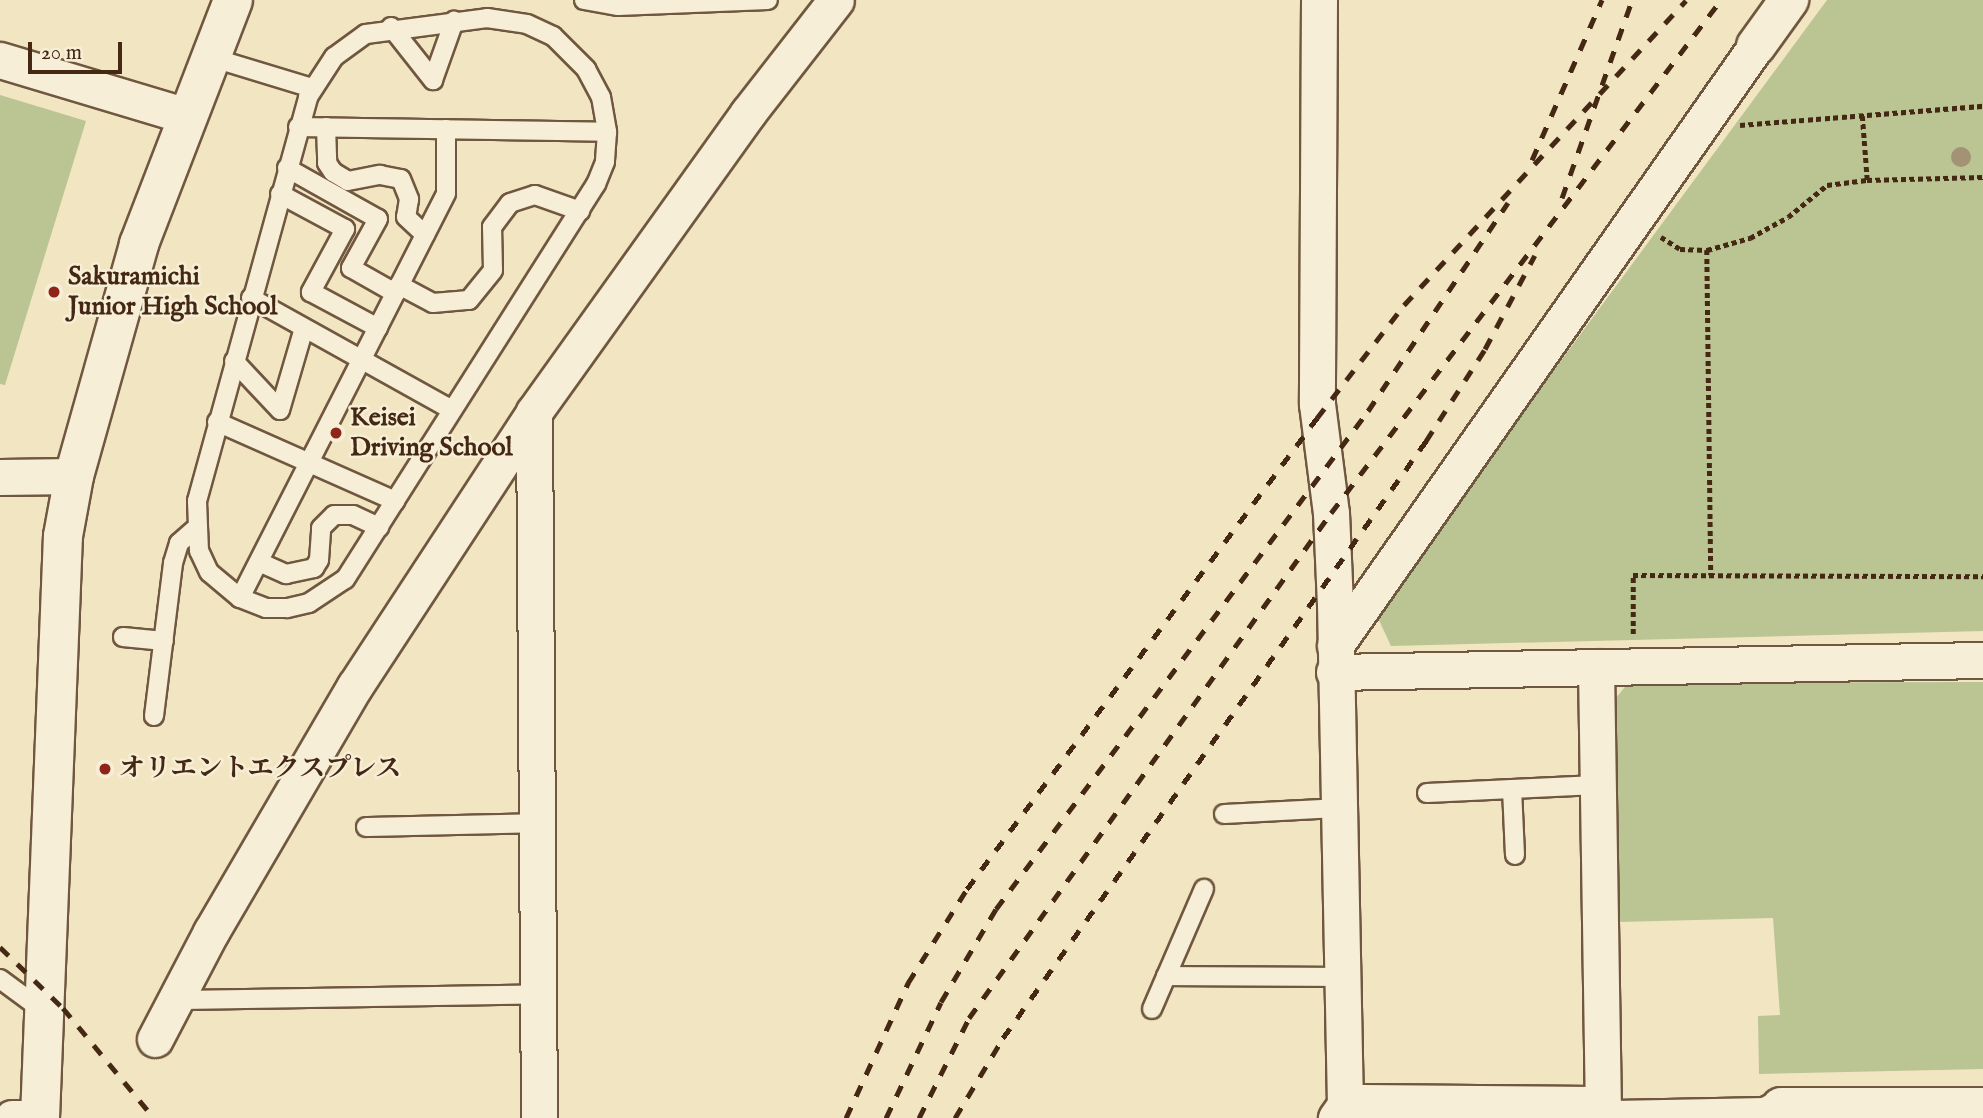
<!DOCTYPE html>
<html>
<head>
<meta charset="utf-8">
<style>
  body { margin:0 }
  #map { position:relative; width:1983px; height:1118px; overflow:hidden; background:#f2e5c2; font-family:"IM FELL English","Noto Serif JP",serif }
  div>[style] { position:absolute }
  .green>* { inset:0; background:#bbc493 }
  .path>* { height:4.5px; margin-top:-2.25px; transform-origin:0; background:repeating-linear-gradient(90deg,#452813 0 5px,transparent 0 8.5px) }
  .roads { filter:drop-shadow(2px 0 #70573f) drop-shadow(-2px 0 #70573f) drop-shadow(0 2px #70573f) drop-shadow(0 -2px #70573f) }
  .lane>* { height:18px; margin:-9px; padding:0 9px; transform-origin:9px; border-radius:9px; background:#f7eed7 }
  .street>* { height:35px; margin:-17.5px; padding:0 17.5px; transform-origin:17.5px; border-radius:17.5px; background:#f7eed7 }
  .secondary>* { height:38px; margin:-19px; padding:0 19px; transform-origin:19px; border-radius:19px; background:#f7eed7 }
  .rail>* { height:5px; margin-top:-2.5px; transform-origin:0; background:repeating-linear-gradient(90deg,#452813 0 12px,transparent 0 24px) }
  .trees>* { width:20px; height:20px; margin:-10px; border-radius:50%; background:#a39273 }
  .dots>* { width:19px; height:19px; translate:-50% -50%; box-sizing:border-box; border:4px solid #f7eed7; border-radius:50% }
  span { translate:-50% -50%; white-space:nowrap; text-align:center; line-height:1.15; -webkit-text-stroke:5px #f7eed7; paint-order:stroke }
  .poi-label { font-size:26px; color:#452813; font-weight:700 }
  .left { translate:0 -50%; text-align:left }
  .scale { position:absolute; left:28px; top:42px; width:94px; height:32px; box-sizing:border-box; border:4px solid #452813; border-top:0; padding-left:9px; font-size:21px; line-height:24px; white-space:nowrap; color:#452813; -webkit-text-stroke:5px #f7eed7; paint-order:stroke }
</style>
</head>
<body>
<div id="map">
  <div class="green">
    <div style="clip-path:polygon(1827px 0,1983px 0,1983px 631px,1391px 646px,1378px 618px,1467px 488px)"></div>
    <div style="clip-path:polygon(0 95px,86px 121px,5px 385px,0 384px)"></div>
    <div style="clip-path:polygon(1983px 682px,1983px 1069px,1759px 1074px,1758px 1016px,1780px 1015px,1773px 918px,1618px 922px,1616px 698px,1628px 683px)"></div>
  </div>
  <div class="path">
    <div style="left:1740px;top:125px;width:244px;rotate:-4.5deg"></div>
    <div style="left:1867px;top:180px;width:116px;rotate:-1.5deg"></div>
    <div style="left:1661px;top:237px;width:22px;rotate:32deg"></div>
    <div style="left:1680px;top:249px;width:27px;rotate:2deg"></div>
    <div style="left:1707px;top:250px;width:325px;rotate:89.3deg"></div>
    <div style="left:1707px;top:250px;width:45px;rotate:-15.6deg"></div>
    <div style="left:1750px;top:238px;width:43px;rotate:-28.9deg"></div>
    <div style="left:1788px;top:217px;width:50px;rotate:-39.4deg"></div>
    <div style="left:1827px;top:185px;width:40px;rotate:-7.1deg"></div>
    <div style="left:1867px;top:180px;width:65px;rotate:-94.4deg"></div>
    <div style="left:1633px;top:634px;width:59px;rotate:-90deg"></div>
    <div style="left:1633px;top:575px;width:350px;rotate:0.2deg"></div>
  </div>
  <div class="roads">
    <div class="lane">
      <div style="left:584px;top:0;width:35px;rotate:10deg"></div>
      <div style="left:618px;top:6px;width:150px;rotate:-2.3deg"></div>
      <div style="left:487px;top:18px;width:40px;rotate:8.5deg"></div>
      <div style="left:527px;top:24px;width:29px;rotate:25deg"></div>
      <div style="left:553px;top:36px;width:47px;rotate:45deg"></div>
      <div style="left:586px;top:69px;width:32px;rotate:62deg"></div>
      <div style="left:601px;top:97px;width:36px;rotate:80deg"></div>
      <div style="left:607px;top:132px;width:30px;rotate:94deg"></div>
      <div style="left:605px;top:162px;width:24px;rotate:112deg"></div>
      <div style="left:596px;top:184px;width:468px;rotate:122.4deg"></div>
      <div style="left:345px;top:579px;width:43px;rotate:146.3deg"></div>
      <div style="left:309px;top:603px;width:23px;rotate:167deg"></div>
      <div style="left:287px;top:608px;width:21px;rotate:180deg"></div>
      <div style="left:266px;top:608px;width:28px;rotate:-159deg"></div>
      <div style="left:240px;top:598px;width:40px;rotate:-140deg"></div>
      <div style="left:209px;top:572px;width:23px;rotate:-115deg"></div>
      <div style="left:199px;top:551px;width:50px;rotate:-92.3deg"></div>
      <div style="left:197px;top:501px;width:419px;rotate:-74.6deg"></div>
      <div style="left:308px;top:97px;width:48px;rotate:-57deg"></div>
      <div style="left:334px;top:57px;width:39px;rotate:-36deg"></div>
      <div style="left:366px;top:34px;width:122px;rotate:-7.5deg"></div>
      <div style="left:391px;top:27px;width:68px;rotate:51.6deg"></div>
      <div style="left:433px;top:80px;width:63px;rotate:-70.4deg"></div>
      <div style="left:210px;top:57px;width:107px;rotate:16.9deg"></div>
      <div style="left:298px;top:127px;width:309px;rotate:0.9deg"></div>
      <div style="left:326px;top:127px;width:36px;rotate:88deg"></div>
      <div style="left:327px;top:163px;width:11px;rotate:56deg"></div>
      <div style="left:333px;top:172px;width:17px;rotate:31deg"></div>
      <div style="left:348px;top:181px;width:33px;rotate:-11deg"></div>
      <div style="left:380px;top:175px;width:21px;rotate:11deg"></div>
      <div style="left:401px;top:179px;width:22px;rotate:68deg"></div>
      <div style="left:409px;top:199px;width:18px;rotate:99deg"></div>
      <div style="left:406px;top:217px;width:26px;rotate:43deg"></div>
      <div style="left:287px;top:168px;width:104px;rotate:29.3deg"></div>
      <div style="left:378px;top:219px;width:56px;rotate:118.9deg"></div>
      <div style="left:351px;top:268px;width:51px;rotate:29.6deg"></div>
      <div style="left:280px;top:194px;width:74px;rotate:28.3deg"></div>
      <div style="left:345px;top:229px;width:72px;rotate:118.4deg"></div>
      <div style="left:311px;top:292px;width:76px;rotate:28.2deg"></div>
      <div style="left:399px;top:285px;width:38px;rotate:28deg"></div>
      <div style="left:433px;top:303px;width:36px;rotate:-5deg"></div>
      <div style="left:469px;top:300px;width:38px;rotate:-51deg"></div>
      <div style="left:493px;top:270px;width:43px;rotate:-91.3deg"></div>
      <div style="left:492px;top:227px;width:30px;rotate:-53deg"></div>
      <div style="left:510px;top:203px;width:26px;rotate:-18deg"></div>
      <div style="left:535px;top:195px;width:48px;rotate:19.6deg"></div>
      <div style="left:251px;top:298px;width:230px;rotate:29.1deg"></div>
      <div style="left:234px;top:361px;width:67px;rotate:46.8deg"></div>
      <div style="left:280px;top:410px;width:85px;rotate:-73.7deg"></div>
      <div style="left:217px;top:422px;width:195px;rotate:23.9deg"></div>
      <div style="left:259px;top:562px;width:30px;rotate:24deg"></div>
      <div style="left:286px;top:574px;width:29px;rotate:-12deg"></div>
      <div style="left:314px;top:568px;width:9px;rotate:-58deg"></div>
      <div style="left:319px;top:560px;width:32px;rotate:-86deg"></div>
      <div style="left:321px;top:528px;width:18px;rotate:-45deg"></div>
      <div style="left:334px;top:515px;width:19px"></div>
      <div style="left:353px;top:515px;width:29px;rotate:25deg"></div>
      <div style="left:240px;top:598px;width:454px;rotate:-63deg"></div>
      <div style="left:446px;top:193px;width:64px;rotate:-90deg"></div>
      <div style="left:123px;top:637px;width:41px;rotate:5.6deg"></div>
      <div style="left:154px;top:716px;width:154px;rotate:-82.9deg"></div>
      <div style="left:173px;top:563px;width:21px;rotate:-73deg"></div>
      <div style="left:179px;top:543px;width:20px;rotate:-41deg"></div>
      <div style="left:1512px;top:789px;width:66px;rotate:87.4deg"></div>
      <div style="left:1427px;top:793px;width:170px;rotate:-2.7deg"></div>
      <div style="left:1224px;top:814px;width:113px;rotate:-3deg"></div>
      <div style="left:366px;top:827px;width:170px;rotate:-1.3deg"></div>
      <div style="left:1166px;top:976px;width:175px;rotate:0.3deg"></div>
      <div style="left:0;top:979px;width:56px;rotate:36.3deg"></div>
      <div style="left:175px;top:1000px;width:363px;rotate:-0.9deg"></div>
      <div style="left:1152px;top:1009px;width:131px;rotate:-66.6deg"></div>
    </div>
    <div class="street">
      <div style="left:1319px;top:0;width:404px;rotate:90.3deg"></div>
      <div style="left:1317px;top:404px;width:110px;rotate:82.7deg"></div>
      <div style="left:1331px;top:513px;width:90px;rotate:87.5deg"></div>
      <div style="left:1335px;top:603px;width:502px;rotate:88.86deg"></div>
      <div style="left:1345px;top:1105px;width:16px;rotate:125deg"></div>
      <div style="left:0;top:60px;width:195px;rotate:16.7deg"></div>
      <div style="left:0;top:477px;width:74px;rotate:-0.8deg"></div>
      <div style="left:1335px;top:646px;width:733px;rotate:-54.94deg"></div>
      <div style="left:1596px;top:667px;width:439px;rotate:89.1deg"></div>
      <div style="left:1334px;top:672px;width:649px;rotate:-1.06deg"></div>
      <div style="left:155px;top:1039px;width:121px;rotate:-62.4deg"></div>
      <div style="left:211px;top:932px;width:285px;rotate:-59.7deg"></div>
      <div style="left:355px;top:686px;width:327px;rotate:-56.8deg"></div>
      <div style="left:12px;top:1118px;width:14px"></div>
      <div style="left:539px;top:1118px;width:706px;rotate:-90.41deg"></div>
      <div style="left:534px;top:412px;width:368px;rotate:-54.4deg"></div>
      <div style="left:748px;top:113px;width:143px;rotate:-52.1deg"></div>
      <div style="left:1614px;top:1118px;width:151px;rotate:-1.1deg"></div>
      <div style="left:1765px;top:1115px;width:18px;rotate:-27deg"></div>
    </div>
    <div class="secondary">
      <div style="left:1756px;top:46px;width:57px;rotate:-54.3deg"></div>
      <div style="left:1363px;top:1104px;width:231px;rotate:0.5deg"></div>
      <div style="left:1781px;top:1107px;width:202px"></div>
      <div style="left:40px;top:1118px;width:582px;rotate:-87.74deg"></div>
      <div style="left:63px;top:536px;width:61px;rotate:-79.6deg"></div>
      <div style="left:74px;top:476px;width:241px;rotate:-74.3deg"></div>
      <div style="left:139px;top:244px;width:261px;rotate:-68.9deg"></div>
    </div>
  </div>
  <div class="rail">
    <div style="left:1532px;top:160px;width:175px;rotate:-66.4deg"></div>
    <div style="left:1562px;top:198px;width:210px;rotate:-70.5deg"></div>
    <div style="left:0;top:947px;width:88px;rotate:44.1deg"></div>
    <div style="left:63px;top:1008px;width:143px;rotate:50.4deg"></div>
    <div style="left:846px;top:1118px;width:149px;rotate:-65.3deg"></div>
    <div style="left:908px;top:983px;width:111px;rotate:-57.9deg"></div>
    <div style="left:967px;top:889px;width:587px;rotate:-53.38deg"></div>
    <div style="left:1317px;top:418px;width:143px;rotate:-52.4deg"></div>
    <div style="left:1404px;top:305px;width:415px;rotate:-47.2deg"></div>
    <div style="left:886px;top:1118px;width:128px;rotate:-64.6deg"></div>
    <div style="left:941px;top:1002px;width:108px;rotate:-59.4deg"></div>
    <div style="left:996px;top:909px;width:622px;rotate:-53.24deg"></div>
    <div style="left:1368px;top:411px;width:251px;rotate:-56.1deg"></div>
    <div style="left:919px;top:1118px;width:112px;rotate:-63.4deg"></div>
    <div style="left:969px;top:1018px;width:621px;rotate:-54.37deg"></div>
    <div style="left:1331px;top:513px;width:644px;rotate:-52.76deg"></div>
    <div style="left:955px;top:1118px;width:93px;rotate:-59deg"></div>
    <div style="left:1003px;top:1038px;width:732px;rotate:-54.68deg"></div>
    <div style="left:1426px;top:441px;width:109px;rotate:-57.3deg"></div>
    <div style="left:1485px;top:349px;width:106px;rotate:-62deg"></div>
  </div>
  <div class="trees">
    <div style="left:1961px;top:157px"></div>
  </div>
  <div class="dots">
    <div style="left:54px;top:292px;background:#8f2418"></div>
    <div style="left:336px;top:433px;background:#8f2418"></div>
    <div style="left:105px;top:769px;background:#8f2418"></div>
  </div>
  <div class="poi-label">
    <span class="left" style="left:68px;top:292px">Sakuramichi<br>Junior High School</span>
    <span class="left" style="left:350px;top:433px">Keisei<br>Driving School</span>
    <span class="left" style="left:119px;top:769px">オリエントエクスプレス</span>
  </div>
  <div class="scale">20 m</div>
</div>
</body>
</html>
